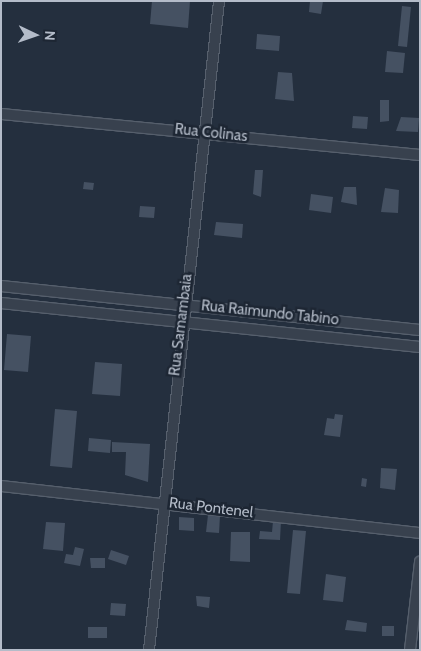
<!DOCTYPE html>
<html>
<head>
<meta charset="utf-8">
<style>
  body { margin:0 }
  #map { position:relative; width:421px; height:651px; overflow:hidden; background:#242f3e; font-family:Cabin,sans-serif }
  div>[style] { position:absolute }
  .building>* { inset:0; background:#455162 }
  .roads { filter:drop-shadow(1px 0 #565f6c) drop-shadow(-1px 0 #565f6c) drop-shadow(0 1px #565f6c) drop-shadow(0 -1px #565f6c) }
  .minor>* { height:10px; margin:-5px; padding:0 5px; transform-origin:5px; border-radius:5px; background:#38414e }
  span { translate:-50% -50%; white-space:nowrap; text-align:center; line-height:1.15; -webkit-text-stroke:5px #1d2633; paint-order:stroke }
  .street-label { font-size:15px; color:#b4bcc9 }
  .frame { position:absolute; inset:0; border:2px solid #b4bcc9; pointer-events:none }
  .north { position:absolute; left:10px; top:10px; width:50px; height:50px; -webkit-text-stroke:4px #1d2633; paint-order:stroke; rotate:93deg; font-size:14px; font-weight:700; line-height:20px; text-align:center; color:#b4bcc9 }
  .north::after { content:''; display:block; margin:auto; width:18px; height:22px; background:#b4bcc9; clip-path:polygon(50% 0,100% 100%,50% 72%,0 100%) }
</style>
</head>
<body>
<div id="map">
  <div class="building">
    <div style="clip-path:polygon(152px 1px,190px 1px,188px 28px,150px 24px)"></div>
    <div style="clip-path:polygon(310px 1px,323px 1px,321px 14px,309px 12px)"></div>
    <div style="clip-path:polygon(402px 6px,411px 7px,407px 47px,398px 46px)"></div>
    <div style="clip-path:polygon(257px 34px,280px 36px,279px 51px,256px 49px)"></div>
    <div style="clip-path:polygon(387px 51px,405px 53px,403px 73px,385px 72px)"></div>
    <div style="clip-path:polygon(278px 72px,292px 73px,294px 101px,275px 99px)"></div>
    <div style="clip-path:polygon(380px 100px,389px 100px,389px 121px,380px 122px)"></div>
    <div style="clip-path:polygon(353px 116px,368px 117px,367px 129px,352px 128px)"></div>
    <div style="clip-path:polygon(401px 117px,419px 118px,418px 132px,396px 131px)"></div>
    <div style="clip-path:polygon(255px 170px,263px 170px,261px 197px,253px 194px)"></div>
    <div style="clip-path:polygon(84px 182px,94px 183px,93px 190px,83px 189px)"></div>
    <div style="clip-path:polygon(344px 187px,356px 187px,357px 205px,341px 202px)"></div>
    <div style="clip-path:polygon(385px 188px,399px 190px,398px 213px,381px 212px)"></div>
    <div style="clip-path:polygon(311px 194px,333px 197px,331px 213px,309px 210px)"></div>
    <div style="clip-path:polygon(140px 206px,155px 207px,154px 218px,139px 217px)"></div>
    <div style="clip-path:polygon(216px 222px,243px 224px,242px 238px,214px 235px)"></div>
    <div style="clip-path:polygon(7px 334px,31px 336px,28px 372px,4px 370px)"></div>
    <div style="clip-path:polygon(95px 362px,122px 364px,120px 396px,92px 394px)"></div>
    <div style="clip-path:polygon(55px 409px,77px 411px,72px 468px,50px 466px)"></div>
    <div style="clip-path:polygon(335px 414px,343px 415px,340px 437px,324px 435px,327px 418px,334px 419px)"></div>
    <div style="clip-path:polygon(89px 438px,111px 440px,110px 453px,88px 451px)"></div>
    <div style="clip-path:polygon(112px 442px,150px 444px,148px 482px,125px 475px,126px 452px,112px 452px)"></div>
    <div style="clip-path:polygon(381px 468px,397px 469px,395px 490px,380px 488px)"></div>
    <div style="clip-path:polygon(362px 478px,367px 479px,366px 487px,361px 486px)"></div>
    <div style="clip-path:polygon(208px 515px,220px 516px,219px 533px,206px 532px)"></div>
    <div style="clip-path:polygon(179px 517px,194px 518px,194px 531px,179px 530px)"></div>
    <div style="clip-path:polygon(273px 521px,281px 521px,280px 540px,259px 539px,260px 531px,272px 532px)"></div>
    <div style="clip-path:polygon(46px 522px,65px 523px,63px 551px,43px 549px)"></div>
    <div style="clip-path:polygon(293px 530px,306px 531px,300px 594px,287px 593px)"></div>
    <div style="clip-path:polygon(231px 532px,250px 532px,250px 562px,230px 561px)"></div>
    <div style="clip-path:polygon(75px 547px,84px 549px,80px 566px,64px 563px,66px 554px,73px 555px)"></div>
    <div style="clip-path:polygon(111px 550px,129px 556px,126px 565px,108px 559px)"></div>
    <div style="clip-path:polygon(90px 558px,105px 558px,105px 568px,91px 568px)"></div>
    <div style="clip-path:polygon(326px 574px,346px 577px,343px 602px,323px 600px)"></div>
    <div style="clip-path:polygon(196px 596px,210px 597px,209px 608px,197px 606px)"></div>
    <div style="clip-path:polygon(111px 603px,126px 604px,125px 616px,110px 615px)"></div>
    <div style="clip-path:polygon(347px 620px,367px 623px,366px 632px,345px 630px)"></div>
    <div style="clip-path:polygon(382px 626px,394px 626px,394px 636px,382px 636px)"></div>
    <div style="clip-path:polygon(88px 627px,107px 627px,107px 638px,88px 638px)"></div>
  </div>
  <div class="roads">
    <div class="minor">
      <div style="left:1px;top:114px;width:421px;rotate:5.6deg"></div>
      <div style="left:1px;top:286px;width:421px;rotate:6deg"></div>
      <div style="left:1px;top:303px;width:421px;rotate:6deg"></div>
      <div style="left:1px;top:486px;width:422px;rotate:6.4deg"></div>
      <div style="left:149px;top:650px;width:653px;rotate:-83.84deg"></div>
      <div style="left:410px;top:650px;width:89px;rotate:-83.5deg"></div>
    </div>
  </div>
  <div class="street-label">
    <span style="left:211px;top:133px;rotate:6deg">Rua Colinas</span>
    <span style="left:270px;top:313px;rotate:6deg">Rua Raimundo Tabino</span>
    <span style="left:181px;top:325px;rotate:-83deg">Rua Samambaia</span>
    <span style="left:211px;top:508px;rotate:7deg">Rua Pontenel</span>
  </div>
  <div class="frame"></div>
  <div class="north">N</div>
</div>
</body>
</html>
